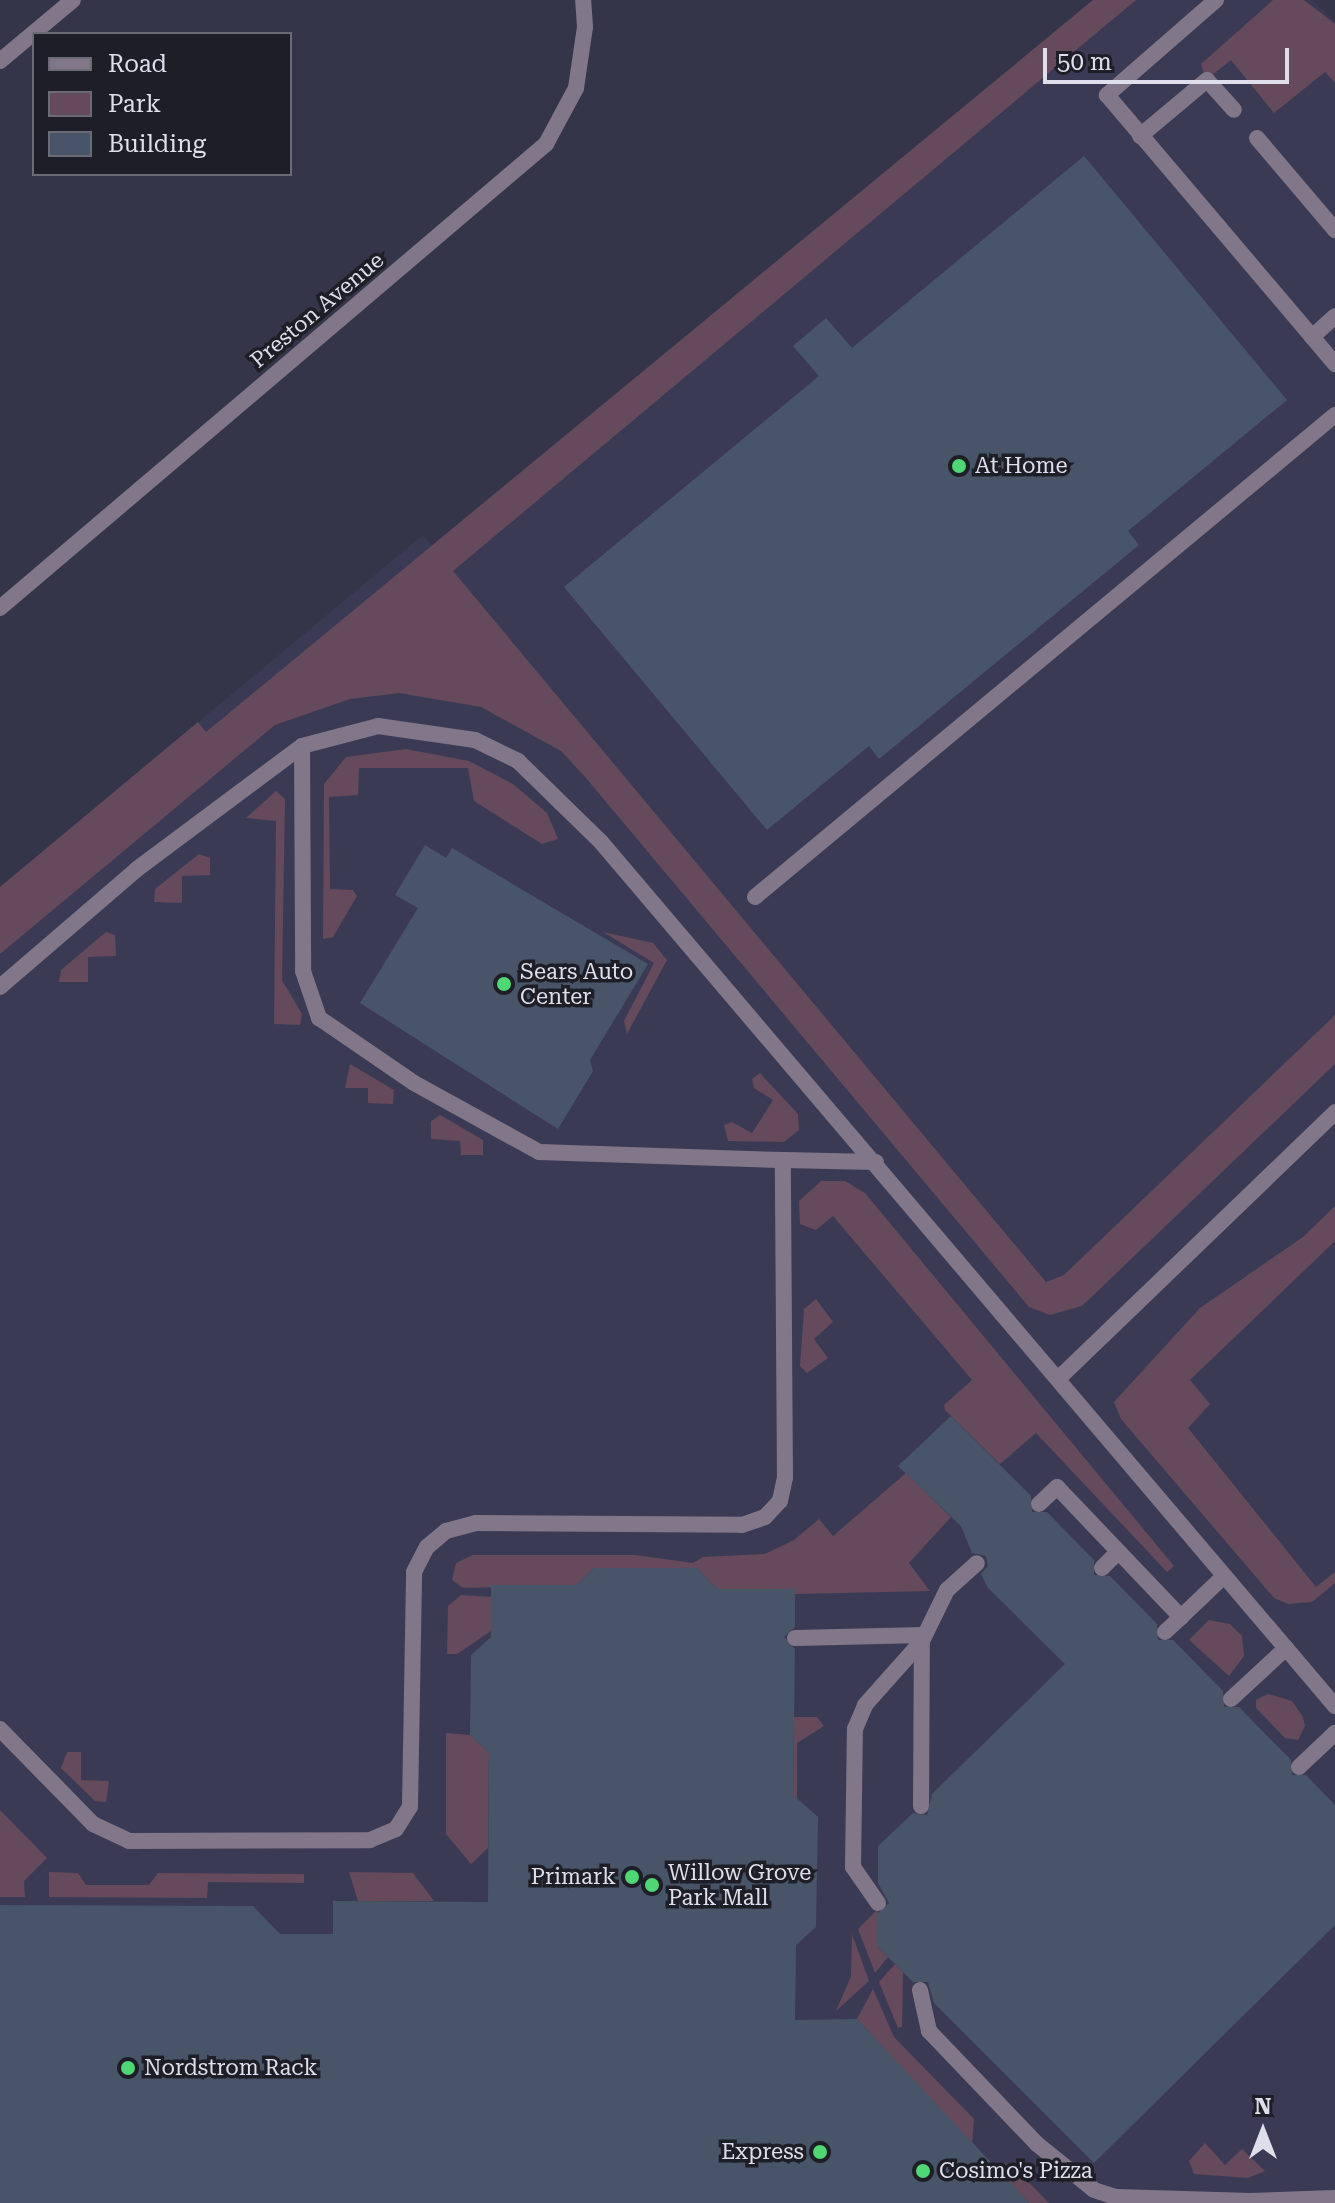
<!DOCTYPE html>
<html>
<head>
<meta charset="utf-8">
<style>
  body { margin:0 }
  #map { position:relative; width:1335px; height:2203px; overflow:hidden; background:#353549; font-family:"Roboto Serif",serif }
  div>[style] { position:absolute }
  .built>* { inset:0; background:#3b3a55 }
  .green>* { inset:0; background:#644a5b }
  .building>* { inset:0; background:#485568 }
  .lane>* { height:16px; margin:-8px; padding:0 8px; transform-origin:8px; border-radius:8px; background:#827788 }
  .street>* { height:16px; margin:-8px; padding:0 8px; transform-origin:8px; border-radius:8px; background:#827788 }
  .dots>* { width:22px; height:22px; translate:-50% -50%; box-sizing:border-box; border:4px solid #1e1e27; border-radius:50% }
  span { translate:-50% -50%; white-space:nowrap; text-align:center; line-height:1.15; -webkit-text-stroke:7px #1e1e27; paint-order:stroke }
  .street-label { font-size:22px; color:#dfdfec }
  .poi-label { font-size:22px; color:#dfdfec }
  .left { translate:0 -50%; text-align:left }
  .right { translate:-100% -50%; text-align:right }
  .legend { position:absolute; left:32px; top:32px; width:260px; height:144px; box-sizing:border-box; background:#1e1e27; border:2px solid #6b6b76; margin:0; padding:10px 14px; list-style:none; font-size:24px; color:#dfdfec }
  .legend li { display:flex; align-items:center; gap:16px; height:40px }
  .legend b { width:40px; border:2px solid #6b6b76 }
  .north { position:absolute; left:1223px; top:2091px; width:80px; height:80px; -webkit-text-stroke:6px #1e1e27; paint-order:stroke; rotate:0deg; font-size:22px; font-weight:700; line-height:32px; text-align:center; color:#dfdfec }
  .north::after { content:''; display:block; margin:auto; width:28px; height:36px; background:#dfdfec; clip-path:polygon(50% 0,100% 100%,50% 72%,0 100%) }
  .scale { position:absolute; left:1043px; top:48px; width:246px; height:36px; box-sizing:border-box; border:4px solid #dfdfec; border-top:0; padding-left:10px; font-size:24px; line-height:28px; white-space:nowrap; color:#dfdfec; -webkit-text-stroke:6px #1e1e27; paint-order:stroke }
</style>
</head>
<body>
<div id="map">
  <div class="built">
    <div style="clip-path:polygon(1093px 0,1312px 0,1335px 22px,1335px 2203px,0 2203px,0 887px,423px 535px,432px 545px)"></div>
  </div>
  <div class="green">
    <div style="clip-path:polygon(1093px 0,1136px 0,453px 571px,1046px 1282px,1064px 1275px,1335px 1015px,1335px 1064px,1082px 1306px,1050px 1315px,1029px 1307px,586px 778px,561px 751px,481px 707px,399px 693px,350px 699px,275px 725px,0 954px,0 887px,198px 722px,206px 732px)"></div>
    <div style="clip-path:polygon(1273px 0,1304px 0,1335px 24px,1335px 83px,1325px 72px,1274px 113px,1231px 60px,1206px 80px,1201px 64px)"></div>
    <div style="clip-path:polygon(406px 749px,469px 761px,513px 784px,547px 813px,558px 839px,542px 844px,474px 801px,468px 768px,359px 768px,358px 795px,329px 797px,330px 889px,353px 890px,357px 896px,333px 937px,323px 939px,324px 784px,346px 757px)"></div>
    <div style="clip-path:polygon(276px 791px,285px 799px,282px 980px,302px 1014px,300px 1025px,274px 1024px,276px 821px,246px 818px)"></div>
    <div style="clip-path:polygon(199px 854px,210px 858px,210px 875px,182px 876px,182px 903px,154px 902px,155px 889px)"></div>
    <div style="clip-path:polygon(106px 932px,115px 935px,116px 956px,88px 957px,88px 982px,59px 982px,61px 970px)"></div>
    <div style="clip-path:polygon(603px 932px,653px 943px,667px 960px,627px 1034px,624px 1021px,654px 963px)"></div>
    <div style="clip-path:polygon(350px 1064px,394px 1090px,393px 1104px,368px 1103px,368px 1088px,345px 1088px)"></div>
    <div style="clip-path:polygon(760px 1073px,798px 1114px,799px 1130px,784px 1142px,728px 1141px,724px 1125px,732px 1122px,752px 1133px,773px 1100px,754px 1088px,752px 1079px)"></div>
    <div style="clip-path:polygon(440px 1115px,483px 1140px,483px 1155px,461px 1155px,460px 1141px,431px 1139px,431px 1121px)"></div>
    <div style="clip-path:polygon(821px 1181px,845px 1181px,865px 1193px,1174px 1566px,1167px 1572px,1036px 1433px,1000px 1464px,945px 1410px,944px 1405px,972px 1380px,833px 1216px,816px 1230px,800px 1224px,799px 1201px)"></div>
    <div style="clip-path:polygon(1335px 1206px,1335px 1241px,1190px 1380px,1210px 1404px,1188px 1428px,1316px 1587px,1335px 1572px,1335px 1583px,1312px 1602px,1288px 1604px,1274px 1598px,1121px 1419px,1114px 1402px,1200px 1308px,1303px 1237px)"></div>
    <div style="clip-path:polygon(816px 1299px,833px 1322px,814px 1339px,828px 1358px,807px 1373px,800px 1366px,804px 1309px)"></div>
    <div style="clip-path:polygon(906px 1473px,951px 1517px,909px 1563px,930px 1591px,795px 1594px,795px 1589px,717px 1589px,697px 1568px,686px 1568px,677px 1577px,667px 1568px,622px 1568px,612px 1577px,604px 1568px,594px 1568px,577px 1585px,463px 1588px,452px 1580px,456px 1563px,473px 1555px,636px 1555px,693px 1563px,703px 1557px,765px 1554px,794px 1540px,819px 1519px,833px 1536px)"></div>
    <div style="clip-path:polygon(461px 1595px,491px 1597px,491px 1631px,457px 1654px,447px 1654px,448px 1606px)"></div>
    <div style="clip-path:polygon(1209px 1620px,1230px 1624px,1242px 1636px,1244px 1656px,1229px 1676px,1189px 1640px)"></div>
    <div style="clip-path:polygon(1268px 1694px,1292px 1701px,1303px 1717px,1305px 1726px,1298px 1740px,1285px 1738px,1256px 1708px,1256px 1700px)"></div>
    <div style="clip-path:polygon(794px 1717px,817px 1717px,824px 1726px,797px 1743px,797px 1799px,793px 1795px)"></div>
    <div style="clip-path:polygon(446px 1733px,470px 1735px,489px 1752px,488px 1848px,471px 1864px,446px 1834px)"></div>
    <div style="clip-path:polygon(67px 1752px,81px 1752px,81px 1780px,109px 1781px,106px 1802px,95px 1801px,61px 1768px)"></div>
    <div style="clip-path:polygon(0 1810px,47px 1858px,24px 1881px,25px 1897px,0 1897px)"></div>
    <div style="clip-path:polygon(49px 1872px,78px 1873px,86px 1885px,149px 1885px,158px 1873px,304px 1874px,304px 1883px,208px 1882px,207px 1898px,49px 1897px)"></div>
    <div style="clip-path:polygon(349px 1872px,413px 1873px,434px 1901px,358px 1901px)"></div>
    <div style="clip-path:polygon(878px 1909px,877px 1946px,888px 1957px,875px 1973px,858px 1929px)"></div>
    <div style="clip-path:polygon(852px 1934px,869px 1981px,836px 2011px,851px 1976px)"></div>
    <div style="clip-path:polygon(895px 1964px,903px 1972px,902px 2027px,898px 2028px,879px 1982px)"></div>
    <div style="clip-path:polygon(873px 1989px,894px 2037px,974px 2119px,972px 2144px,857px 2019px)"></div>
    <div style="clip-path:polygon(1205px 2143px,1225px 2165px,1242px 2149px,1265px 2171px,1248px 2178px,1194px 2174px,1189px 2161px)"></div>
    <div style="clip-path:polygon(1006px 2163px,1012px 2165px,1049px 2203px,1029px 2203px,998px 2171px)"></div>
  </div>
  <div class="building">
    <div style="clip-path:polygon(1084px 156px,1287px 400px,1128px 531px,1139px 545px,879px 759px,869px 746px,767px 830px,564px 587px,819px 376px,793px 346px,826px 318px,852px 348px)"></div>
    <div style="clip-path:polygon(425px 845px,446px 858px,452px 848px,648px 964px,590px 1060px,593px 1071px,558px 1129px,360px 1003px,418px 908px,395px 895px)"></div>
    <div style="clip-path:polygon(951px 1416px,1031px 1496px,1032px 1512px,1047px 1512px,1094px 1560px,1094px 1575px,1110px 1576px,1157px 1624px,1158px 1640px,1173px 1640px,1223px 1691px,1224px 1707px,1239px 1707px,1291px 1760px,1292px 1775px,1306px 1775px,1335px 1805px,1335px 1925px,1094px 2163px,934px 2003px,928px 1982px,913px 1982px,877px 1946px,877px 1914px,889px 1903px,878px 1883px,878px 1846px,913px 1813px,927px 1815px,932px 1794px,1065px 1664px,988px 1588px,981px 1574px,988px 1566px,986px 1556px,972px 1553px,961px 1526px,898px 1466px)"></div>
    <div style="clip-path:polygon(594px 1568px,697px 1568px,717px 1589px,795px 1589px,795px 1627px,784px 1637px,795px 1649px,793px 1795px,818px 1817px,816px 1927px,796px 1945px,795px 2020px,857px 2019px,1029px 2203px,0 2203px,0 1905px,253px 1906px,280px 1934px,333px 1934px,333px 1901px,488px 1902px,489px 1752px,470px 1735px,471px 1655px,491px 1637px,491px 1585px,577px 1585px)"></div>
  </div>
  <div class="lane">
    <div style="left:1216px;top:0;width:145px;rotate:138.9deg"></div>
    <div style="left:1107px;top:95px;width:353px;rotate:49.7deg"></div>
    <div style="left:1140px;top:136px;width:87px;rotate:-39.9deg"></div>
    <div style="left:1207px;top:80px;width:40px;rotate:48deg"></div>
    <div style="left:1257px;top:138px;width:121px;rotate:49.7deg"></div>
    <div style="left:1312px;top:337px;width:31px;rotate:-42deg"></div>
    <div style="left:302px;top:746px;width:225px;rotate:89.7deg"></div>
    <div style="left:303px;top:971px;width:50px;rotate:71.2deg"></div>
    <div style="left:319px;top:1018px;width:115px;rotate:34.4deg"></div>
    <div style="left:414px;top:1083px;width:143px;rotate:28.9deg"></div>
    <div style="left:539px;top:1152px;width:244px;rotate:1.9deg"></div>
    <div style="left:755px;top:897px;width:754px;rotate:-39.73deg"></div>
    <div style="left:0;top:987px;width:181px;rotate:-40.7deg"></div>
    <div style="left:137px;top:869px;width:206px;rotate:-36.7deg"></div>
    <div style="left:302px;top:746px;width:79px;rotate:-14.7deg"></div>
    <div style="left:378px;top:726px;width:98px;rotate:8.2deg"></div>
    <div style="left:475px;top:740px;width:48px;rotate:26deg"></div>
    <div style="left:518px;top:761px;width:116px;rotate:44.3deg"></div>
    <div style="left:601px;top:842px;width:1134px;rotate:49.65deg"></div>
    <div style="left:1058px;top:1379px;width:385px;rotate:-43.9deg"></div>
    <div style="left:1039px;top:1504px;width:25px;rotate:-43deg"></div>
    <div style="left:1057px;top:1487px;width:180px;rotate:46.4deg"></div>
    <div style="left:1181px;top:1617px;width:58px;rotate:-43.6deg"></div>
    <div style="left:1102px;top:1568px;width:23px;rotate:-45deg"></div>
    <div style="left:1165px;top:1632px;width:22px;rotate:-43deg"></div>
    <div style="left:795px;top:1638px;width:129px;rotate:-1.3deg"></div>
    <div style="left:1231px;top:1699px;width:75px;rotate:-42.8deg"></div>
    <div style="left:0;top:1729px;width:133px;rotate:45.6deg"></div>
    <div style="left:93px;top:1824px;width:40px;rotate:25deg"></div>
    <div style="left:129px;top:1841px;width:241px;rotate:-0.2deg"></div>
    <div style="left:370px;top:1840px;width:28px;rotate:-23deg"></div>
    <div style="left:396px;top:1829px;width:26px;rotate:-58deg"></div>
    <div style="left:410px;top:1807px;width:235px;rotate:-89deg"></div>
    <div style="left:414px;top:1572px;width:28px;rotate:-63deg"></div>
    <div style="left:427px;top:1547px;width:25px;rotate:-40deg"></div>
    <div style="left:446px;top:1531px;width:31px;rotate:-15deg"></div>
    <div style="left:476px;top:1523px;width:266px;rotate:0.4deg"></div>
    <div style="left:742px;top:1525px;width:24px;rotate:-19deg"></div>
    <div style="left:765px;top:1517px;width:22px;rotate:-47deg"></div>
    <div style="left:780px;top:1501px;width:24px;rotate:-78deg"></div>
    <div style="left:785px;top:1478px;width:318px;rotate:-90.4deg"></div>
    <div style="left:783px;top:1160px;width:93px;rotate:1.2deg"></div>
    <div style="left:1299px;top:1767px;width:50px;rotate:-43.4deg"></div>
    <div style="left:921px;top:1806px;width:165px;rotate:-89.7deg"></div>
    <div style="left:922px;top:1641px;width:57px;rotate:-63.9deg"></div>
    <div style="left:947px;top:1590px;width:40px;rotate:-42deg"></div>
    <div style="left:878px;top:1903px;width:44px;rotate:-124.8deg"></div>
    <div style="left:853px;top:1867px;width:138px;rotate:-89.2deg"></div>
    <div style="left:855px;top:1729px;width:26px;rotate:-67deg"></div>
    <div style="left:865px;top:1705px;width:86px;rotate:-48.3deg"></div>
    <div style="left:920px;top:1990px;width:42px;rotate:77.6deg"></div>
    <div style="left:929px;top:2031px;width:156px;rotate:46.3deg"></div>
    <div style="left:1037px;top:2144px;width:73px;rotate:38.9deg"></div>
    <div style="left:1094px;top:2190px;width:23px;rotate:18deg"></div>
    <div style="left:1116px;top:2197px;width:135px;rotate:1.7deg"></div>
    <div style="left:1251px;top:2201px;width:84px;rotate:-2deg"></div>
  </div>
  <div class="street">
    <div style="left:0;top:61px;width:95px;rotate:-39.9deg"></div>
    <div style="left:0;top:608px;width:717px;rotate:-40.36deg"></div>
    <div style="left:546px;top:144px;width:64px;rotate:-61.8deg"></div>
    <div style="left:576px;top:88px;width:62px;rotate:-81.6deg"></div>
    <div style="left:585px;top:27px;width:27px;rotate:-94deg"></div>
  </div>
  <div class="dots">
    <div style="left:959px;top:466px;background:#4fd675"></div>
    <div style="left:504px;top:984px;background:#4fd675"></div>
    <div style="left:632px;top:1877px;background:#4fd675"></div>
    <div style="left:652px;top:1885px;background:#4fd675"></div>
    <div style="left:128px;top:2068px;background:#4fd675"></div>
    <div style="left:820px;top:2152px;background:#4fd675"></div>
    <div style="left:923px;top:2171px;background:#4fd675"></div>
  </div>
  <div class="street-label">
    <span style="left:317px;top:310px;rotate:-40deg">Preston Avenue</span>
  </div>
  <div class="poi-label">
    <span class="left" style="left:975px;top:466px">At Home</span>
    <span class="left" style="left:520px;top:984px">Sears Auto<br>Center</span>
    <span class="left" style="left:668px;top:1885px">Willow Grove<br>Park Mall</span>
    <span class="right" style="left:616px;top:1877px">Primark</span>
    <span class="left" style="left:144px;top:2068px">Nordstrom Rack</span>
    <span class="right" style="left:804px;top:2152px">Express</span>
    <span class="left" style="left:939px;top:2171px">Cosimo's Pizza</span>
  </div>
  <ul class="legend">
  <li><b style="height:10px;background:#827788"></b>Road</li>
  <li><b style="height:22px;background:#644a5b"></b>Park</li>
  <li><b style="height:22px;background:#485568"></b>Building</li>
  </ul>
  <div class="north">N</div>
  <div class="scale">50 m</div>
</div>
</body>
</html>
